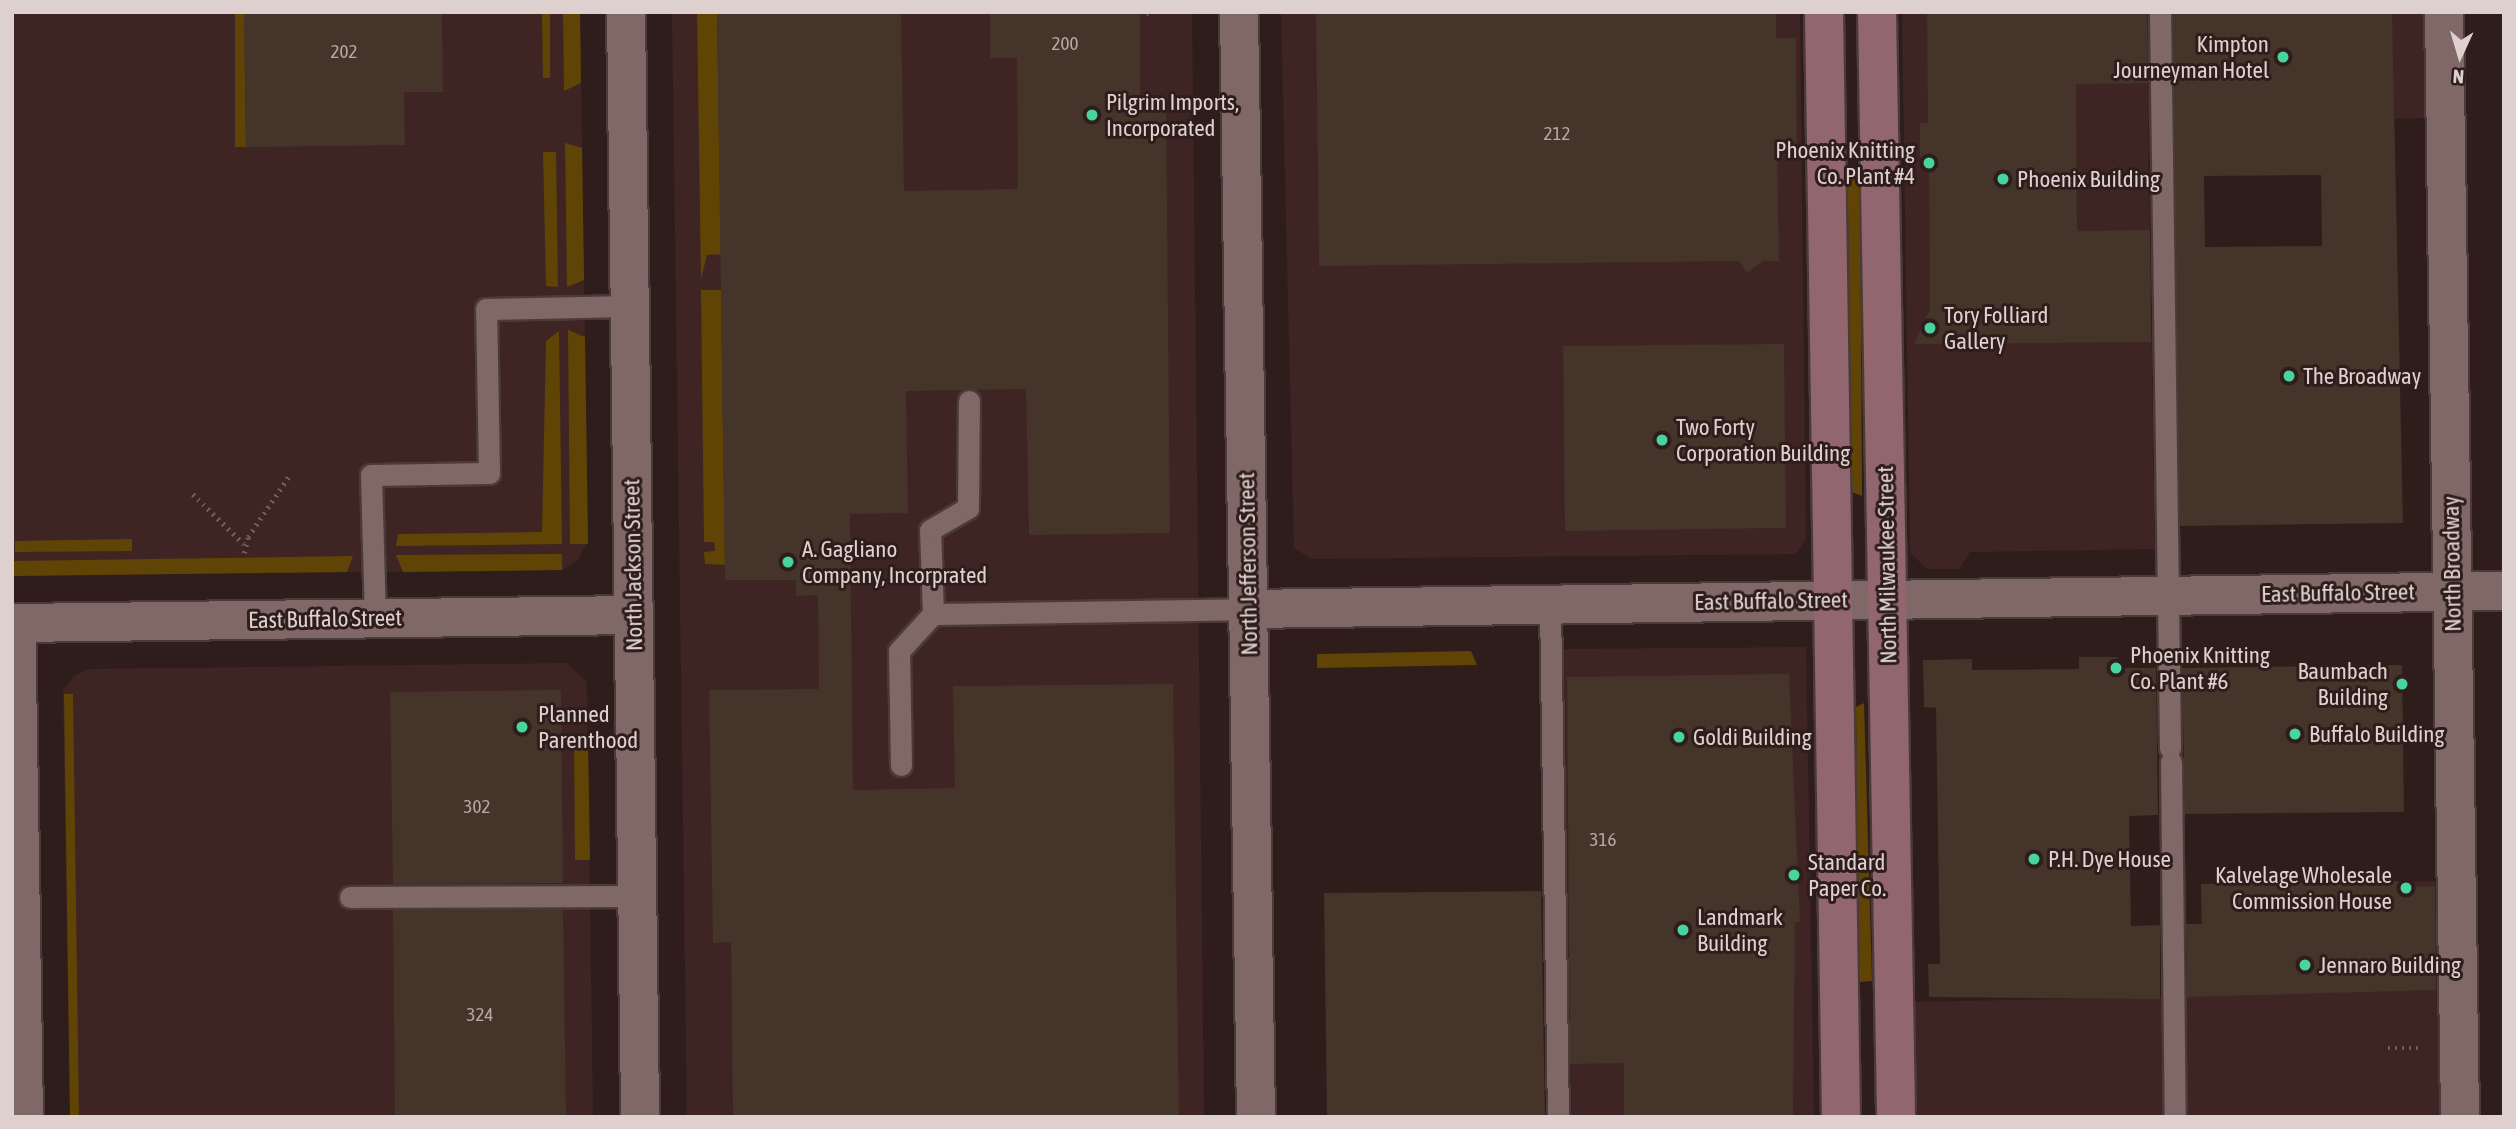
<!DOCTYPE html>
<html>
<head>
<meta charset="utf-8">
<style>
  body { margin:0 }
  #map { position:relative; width:2516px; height:1129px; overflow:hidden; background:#2f1d1b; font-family:"Asap Condensed",sans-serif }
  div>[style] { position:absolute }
  .built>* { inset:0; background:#3e2523 }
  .green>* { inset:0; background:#604405 }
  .building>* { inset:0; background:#443429 }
  .path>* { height:4.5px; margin-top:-2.25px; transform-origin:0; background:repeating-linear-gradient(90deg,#6d5d5b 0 2px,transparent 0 7px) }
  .roads { filter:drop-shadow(2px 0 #4a3b3a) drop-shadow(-2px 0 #4a3b3a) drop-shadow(0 2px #4a3b3a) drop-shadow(0 -2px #4a3b3a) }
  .service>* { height:21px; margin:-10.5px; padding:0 10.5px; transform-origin:10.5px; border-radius:10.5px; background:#7f6866 }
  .minor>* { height:38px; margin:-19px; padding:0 19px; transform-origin:19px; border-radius:19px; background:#7f6866 }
  .tertiary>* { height:38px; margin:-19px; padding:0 19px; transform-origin:19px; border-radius:19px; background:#7f6866 }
  .secondary>* { height:38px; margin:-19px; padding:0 19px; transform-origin:19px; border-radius:19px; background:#92666f }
  .dots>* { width:19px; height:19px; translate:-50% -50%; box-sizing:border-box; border:4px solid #2f1d1b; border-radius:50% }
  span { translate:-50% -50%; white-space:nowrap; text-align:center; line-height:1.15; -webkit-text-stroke:6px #2f1d1b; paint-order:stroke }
  .number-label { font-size:19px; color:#b7a9a5 }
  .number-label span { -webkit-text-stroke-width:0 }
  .poi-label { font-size:23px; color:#ddd0ce }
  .right { translate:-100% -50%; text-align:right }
  .left { translate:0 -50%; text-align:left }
  .street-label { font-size:23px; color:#ddd0ce }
  .frame { position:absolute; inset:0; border:14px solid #ddd0ce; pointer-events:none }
  .north { position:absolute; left:2425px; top:21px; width:70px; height:70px; -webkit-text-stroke:5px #2f1d1b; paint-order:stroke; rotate:184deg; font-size:19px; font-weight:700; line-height:28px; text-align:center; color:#ddd0ce }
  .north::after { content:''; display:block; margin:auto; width:24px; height:32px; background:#ddd0ce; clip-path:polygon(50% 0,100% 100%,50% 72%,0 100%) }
</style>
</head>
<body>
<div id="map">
  <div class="built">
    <div style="clip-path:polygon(12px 12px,580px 12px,588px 540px,578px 560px,562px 570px,12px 576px)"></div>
    <div style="clip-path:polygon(672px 12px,1192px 12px,1204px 1117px,687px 1117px)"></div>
    <div style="clip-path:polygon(1281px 12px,1800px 12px,1806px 539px,1796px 554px,1312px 559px,1294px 548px)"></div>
    <div style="clip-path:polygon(1902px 12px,2431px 12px,2432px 118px,2148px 121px,2155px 549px,1970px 552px,1959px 569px,1927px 569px,1910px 553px)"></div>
    <div style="clip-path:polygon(1806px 647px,1814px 1117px,1571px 1117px,1563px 649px)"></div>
    <div style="clip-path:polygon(567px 663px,587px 682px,593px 1117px,70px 1117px,63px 691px,74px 676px,88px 669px)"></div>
    <div style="clip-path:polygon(2442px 881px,2445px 1117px,1916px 1117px,1915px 1002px,2202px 996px,2201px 884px)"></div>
  </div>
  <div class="green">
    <div style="clip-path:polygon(235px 12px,244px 12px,246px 147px,235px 147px)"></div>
    <div style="clip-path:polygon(542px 12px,550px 12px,550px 78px,543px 78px)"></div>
    <div style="clip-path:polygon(563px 12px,580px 12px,581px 83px,564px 91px)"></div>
    <div style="clip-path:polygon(697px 12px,717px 12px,721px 254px,707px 255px,701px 279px)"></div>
    <div style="clip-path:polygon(565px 143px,582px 148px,584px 280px,567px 287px)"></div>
    <div style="clip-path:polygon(543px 152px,556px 152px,558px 287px,546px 286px)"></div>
    <div style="clip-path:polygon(1847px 166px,1860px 166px,1862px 496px,1852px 492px)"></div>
    <div style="clip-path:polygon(701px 290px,721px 290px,725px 565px,705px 564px,704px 552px,715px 551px,714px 542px,704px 542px)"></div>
    <div style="clip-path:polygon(568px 330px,585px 337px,588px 544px,570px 544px)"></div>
    <div style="clip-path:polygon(559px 331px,562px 544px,396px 546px,398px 534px,542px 532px,546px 341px)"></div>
    <div style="clip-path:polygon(132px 539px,132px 551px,15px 552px,15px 541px)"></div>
    <div style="clip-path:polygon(562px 554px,562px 570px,403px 572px,396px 555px)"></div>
    <div style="clip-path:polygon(353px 556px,347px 572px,12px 576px,12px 561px)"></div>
    <div style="clip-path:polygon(1471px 651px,1477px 665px,1317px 668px,1317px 654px)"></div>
    <div style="clip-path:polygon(64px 694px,73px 694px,79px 1117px,70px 1117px)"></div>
    <div style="clip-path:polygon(1864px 703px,1872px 981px,1859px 982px,1856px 707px)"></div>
    <div style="clip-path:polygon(574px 739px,588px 739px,590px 860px,575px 860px)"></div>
  </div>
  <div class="building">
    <div style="clip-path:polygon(244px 12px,442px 12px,443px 92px,404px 92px,405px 145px,246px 147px)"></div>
    <div style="clip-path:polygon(717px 12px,901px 12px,904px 191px,1018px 189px,1017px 58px,990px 58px,990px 12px,1140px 12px,1140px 99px,1166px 99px,1170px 533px,1029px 535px,1026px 389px,906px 391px,908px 513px,850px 514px,853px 790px,955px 788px,953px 686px,1173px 684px,1179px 1117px,733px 1117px,731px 942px,713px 943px,709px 690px,819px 689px,818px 595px,796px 596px,796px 580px,725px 580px)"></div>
    <div style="clip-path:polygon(1316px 12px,1776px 12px,1776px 38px,1796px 38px,1796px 67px,1797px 148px,1777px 149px,1779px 261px,1763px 261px,1747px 273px,1739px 261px,1319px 266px)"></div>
    <div style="clip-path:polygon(1927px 12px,2147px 12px,2148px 83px,2076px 84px,2077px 231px,2150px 230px,2151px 342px,1914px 344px,1930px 309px,1929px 157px,1920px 157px,1920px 123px,1928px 123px)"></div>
    <div style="clip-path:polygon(evenodd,2173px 12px,2392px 12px,2403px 523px,2180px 526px,2173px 12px,2321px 175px,2322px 246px,2205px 247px,2204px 176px,2321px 175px)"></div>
    <div style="clip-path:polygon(1784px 344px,1786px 528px,1565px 531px,1563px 346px)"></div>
    <div style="clip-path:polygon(2079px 657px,2118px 657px,2118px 668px,2156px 668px,2158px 815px,2129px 816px,2131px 926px,2160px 925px,2160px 999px,1929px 997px,1928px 964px,1940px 964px,1936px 708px,1924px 707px,1923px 660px,1972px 659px,1972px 670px,2079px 669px)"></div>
    <div style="clip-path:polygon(2402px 665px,2404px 812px,2185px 814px,2182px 668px)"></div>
    <div style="clip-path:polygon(1789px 674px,1800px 922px,1795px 922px,1793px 1117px,1624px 1117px,1624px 1063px,1570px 1064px,1567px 677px)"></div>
    <div style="clip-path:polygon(561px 690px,563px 883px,393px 884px,390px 692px)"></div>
    <div style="clip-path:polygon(2406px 881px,2405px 887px,2435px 886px,2436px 990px,2187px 997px,2186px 924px,2202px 924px,2201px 884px)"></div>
    <div style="clip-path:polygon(1541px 891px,1545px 1117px,1327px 1117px,1324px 893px)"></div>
    <div style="clip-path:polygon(563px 909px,566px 1117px,395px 1117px,393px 910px)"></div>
  </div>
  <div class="path">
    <div style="left:1146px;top:13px;width:4px;rotate:-14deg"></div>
    <div style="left:193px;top:494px;width:71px;rotate:44.4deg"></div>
    <div style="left:244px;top:553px;width:16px;rotate:-76deg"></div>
    <div style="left:248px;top:537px;width:73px;rotate:-56.1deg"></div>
    <div style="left:2388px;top:1048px;width:34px"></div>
  </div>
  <div class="roads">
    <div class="service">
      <div style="left:2160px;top:12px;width:736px;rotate:89.22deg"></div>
      <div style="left:1550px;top:604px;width:513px;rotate:89.11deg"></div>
      <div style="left:933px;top:614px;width:84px;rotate:-92deg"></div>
      <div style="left:930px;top:530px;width:44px;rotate:-30.1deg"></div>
      <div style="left:968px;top:508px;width:107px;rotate:-89.5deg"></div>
      <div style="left:375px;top:619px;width:144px;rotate:-91.6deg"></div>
      <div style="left:371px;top:475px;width:118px;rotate:-1deg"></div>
      <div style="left:489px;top:473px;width:164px;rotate:-91deg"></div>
      <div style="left:486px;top:309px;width:144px;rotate:-1.2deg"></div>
      <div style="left:2171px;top:762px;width:355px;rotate:89.4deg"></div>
      <div style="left:901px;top:765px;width:114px;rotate:-91deg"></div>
      <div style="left:899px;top:651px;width:50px;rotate:-47.4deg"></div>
      <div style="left:933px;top:614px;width:315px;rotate:-0.9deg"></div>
      <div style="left:350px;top:897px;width:287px;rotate:-0.2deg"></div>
    </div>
    <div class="minor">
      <div style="left:1239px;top:12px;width:1105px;rotate:89.12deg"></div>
      <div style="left:2444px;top:12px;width:1105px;rotate:89.17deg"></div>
      <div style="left:1248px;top:609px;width:1256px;rotate:-0.82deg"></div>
    </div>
    <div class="tertiary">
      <div style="left:626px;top:12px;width:1105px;rotate:89.27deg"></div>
      <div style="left:24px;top:1117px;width:494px;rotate:-90.9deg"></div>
      <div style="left:16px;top:623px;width:617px;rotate:-0.74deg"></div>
    </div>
    <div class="secondary">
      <div style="left:1824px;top:12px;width:1105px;rotate:89.12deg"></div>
      <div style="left:1877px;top:12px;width:1105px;rotate:89.01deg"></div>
    </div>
  </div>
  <div class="dots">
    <div style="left:2283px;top:57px;background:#48d49d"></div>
    <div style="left:1092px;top:115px;background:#48d49d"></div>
    <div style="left:1929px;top:163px;background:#48d49d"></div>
    <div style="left:2003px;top:179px;background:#48d49d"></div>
    <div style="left:1930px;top:328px;background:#48d49d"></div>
    <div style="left:2289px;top:376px;background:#48d49d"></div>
    <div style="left:1662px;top:440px;background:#48d49d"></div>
    <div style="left:788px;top:562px;background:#48d49d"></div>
    <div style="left:2116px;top:668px;background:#48d49d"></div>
    <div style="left:2402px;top:684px;background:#48d49d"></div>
    <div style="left:522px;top:727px;background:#48d49d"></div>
    <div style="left:2295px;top:734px;background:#48d49d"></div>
    <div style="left:1679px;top:737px;background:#48d49d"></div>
    <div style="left:2034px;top:859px;background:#48d49d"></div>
    <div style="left:1794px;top:875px;background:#48d49d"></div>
    <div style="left:2406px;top:888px;background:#48d49d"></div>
    <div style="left:1683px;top:930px;background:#48d49d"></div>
    <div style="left:2305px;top:965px;background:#48d49d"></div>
  </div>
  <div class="number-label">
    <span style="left:1065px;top:44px">200</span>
    <span style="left:344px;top:52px">202</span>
    <span style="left:1557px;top:134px">212</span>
    <span style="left:477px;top:807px">302</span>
    <span style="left:1603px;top:840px">316</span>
    <span style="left:480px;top:1015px">324</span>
  </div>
  <div class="poi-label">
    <span class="right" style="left:2269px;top:57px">Kimpton<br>Journeyman Hotel</span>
    <span class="left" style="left:1106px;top:115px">Pilgrim Imports,<br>Incorporated</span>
    <span class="right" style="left:1915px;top:163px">Phoenix Knitting<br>Co. Plant #4</span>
    <span class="left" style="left:2017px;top:179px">Phoenix Building</span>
    <span class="left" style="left:1944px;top:328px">Tory Folliard<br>Gallery</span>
    <span class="left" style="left:2303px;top:376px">The Broadway</span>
    <span class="left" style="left:1676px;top:440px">Two Forty<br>Corporation Building</span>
    <span class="left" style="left:802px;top:562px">A. Gagliano<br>Company, Incorprated</span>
    <span class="left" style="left:2130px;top:668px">Phoenix Knitting<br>Co. Plant #6</span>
    <span class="right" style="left:2388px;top:684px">Baumbach<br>Building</span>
    <span class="left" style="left:538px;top:727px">Planned<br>Parenthood</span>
    <span class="left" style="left:2309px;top:734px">Buffalo Building</span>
    <span class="left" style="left:1693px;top:737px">Goldi Building</span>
    <span class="left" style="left:2048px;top:859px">P.H. Dye House</span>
    <span class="left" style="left:1808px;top:875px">Standard<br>Paper Co.</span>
    <span class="right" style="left:2392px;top:888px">Kalvelage Wholesale<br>Commission House</span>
    <span class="left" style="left:1697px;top:930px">Landmark<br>Building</span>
    <span class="left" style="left:2319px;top:965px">Jennaro Building</span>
  </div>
  <div class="street-label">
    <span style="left:1248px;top:564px;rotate:-91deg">North Jefferson Street</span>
    <span style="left:2452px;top:564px;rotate:-91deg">North Broadway</span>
    <span style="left:633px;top:565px;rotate:-91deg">North Jackson Street</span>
    <span style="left:1887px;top:565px;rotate:-91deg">North Milwaukee Street</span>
    <span style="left:2338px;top:593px;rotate:-1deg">East Buffalo Street</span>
    <span style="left:1771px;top:601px;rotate:-1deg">East Buffalo Street</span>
    <span style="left:325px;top:619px;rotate:-1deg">East Buffalo Street</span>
  </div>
  <div class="frame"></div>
  <div class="north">N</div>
</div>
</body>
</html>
